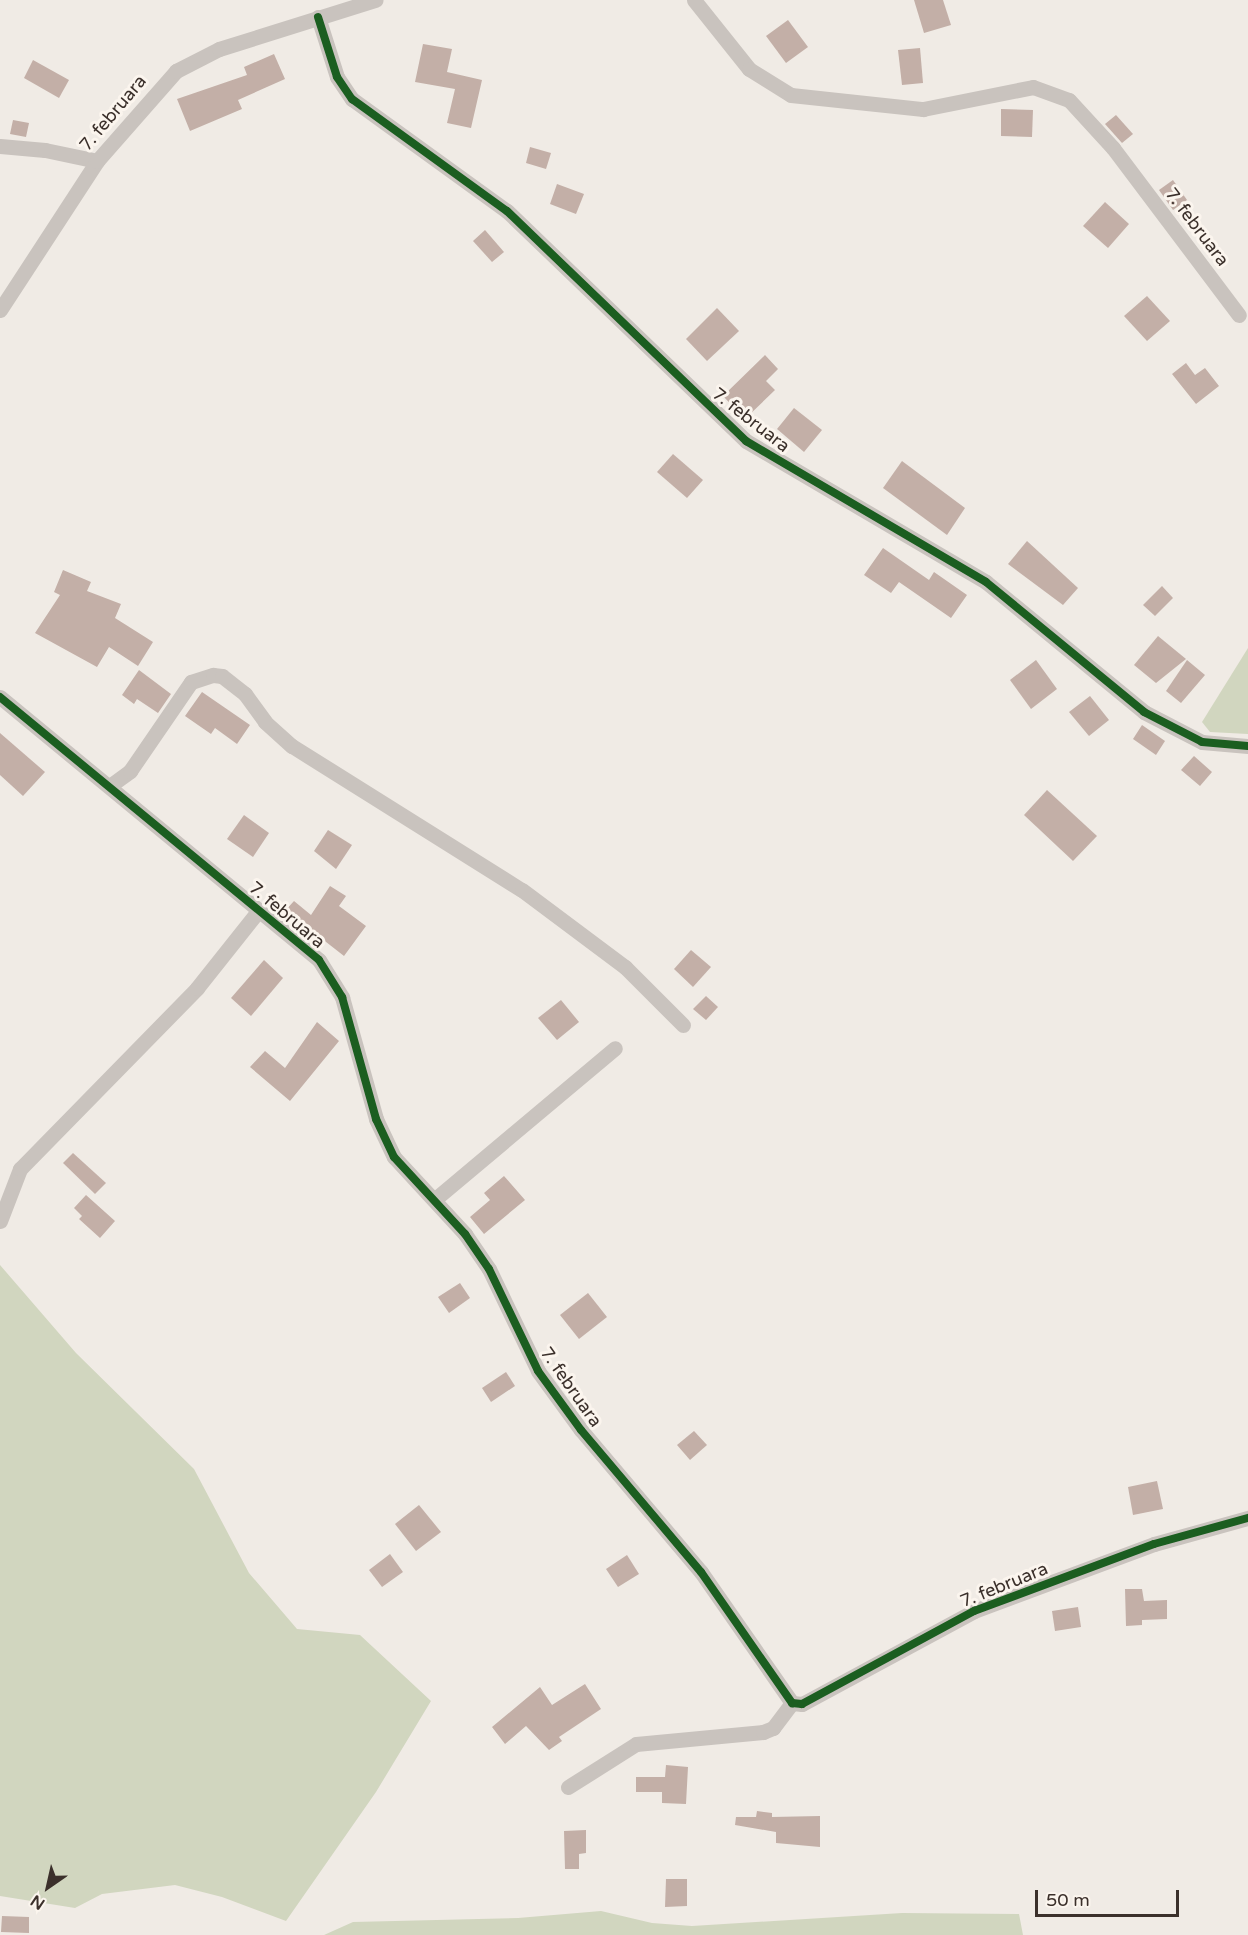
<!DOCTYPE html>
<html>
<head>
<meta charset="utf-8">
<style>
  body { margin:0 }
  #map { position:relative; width:1248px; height:1935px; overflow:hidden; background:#f0ebe5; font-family:"Varela Round",sans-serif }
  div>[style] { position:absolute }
  .green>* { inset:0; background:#d1d6bf }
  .building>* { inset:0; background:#c3afa7 }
  .minor>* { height:15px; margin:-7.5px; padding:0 7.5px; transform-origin:7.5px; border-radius:7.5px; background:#c9c3be }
  .cycleway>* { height:8px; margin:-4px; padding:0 4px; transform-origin:4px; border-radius:4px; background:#1b5e20 }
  span { translate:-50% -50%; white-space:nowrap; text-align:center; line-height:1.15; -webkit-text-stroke:6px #fbf5ee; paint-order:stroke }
  .street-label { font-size:18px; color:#3b302b }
  .north { position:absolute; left:18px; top:1857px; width:60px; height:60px; -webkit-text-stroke:4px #fbf5ee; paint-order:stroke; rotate:214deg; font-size:16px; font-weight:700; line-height:24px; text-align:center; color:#3b302b }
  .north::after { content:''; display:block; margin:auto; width:21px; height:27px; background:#3b302b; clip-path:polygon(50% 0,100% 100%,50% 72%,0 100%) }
  .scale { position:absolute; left:1035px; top:1890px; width:144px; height:27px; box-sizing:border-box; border:3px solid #3b302b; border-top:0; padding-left:8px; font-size:18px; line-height:21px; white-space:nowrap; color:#3b302b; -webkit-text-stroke:4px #fbf5ee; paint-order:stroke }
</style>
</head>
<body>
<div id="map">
  <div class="green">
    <div style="clip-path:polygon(1248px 648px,1248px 734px,1210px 732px,1202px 722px)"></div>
    <div style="clip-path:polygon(0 1265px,76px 1353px,194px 1469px,249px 1573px,297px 1629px,360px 1635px,431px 1701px,376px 1792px,286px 1921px,222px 1897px,175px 1885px,102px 1894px,75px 1908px,0 1896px)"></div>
    <div style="clip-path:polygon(601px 1911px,652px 1923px,692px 1926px,902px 1913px,1019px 1914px,1023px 1935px,324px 1935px,353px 1922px,518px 1918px)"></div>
  </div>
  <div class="building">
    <div style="clip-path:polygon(914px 0,943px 0,951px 25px,924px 33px)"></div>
    <div style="clip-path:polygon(788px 20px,808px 47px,786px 63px,766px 36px)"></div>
    <div style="clip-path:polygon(423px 44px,452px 49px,447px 72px,482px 80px,471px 128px,447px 123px,455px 89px,415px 82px)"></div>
    <div style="clip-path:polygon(920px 48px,923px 83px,902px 85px,898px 50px)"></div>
    <div style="clip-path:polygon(274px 54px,285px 79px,238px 100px,242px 109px,190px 131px,177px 99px,247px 75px,244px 67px)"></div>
    <div style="clip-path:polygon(33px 60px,69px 80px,59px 98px,24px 78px)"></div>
    <div style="clip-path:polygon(1001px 109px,1033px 110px,1032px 137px,1001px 136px)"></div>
    <div style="clip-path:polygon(1116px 115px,1133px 134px,1122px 143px,1105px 124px)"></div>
    <div style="clip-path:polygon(13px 120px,29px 123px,26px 137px,10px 134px)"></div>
    <div style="clip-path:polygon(530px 147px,551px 153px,546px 169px,526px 163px)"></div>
    <div style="clip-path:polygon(1173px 180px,1187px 200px,1173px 210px,1159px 190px)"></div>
    <div style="clip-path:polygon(557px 184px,584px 194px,576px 214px,550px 204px)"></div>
    <div style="clip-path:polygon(1105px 202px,1129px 224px,1108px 248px,1083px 226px)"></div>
    <div style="clip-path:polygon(485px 230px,504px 252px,492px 262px,473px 241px)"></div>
    <div style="clip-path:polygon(1147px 296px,1170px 321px,1147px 341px,1124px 316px)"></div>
    <div style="clip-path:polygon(717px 308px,739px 331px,707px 361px,686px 339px)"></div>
    <div style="clip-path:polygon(765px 355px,778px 369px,766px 381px,775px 390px,745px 419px,723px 396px)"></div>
    <div style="clip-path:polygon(1186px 363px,1195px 375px,1205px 368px,1219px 386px,1196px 404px,1172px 374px)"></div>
    <div style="clip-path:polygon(794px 408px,822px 430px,804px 452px,777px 429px)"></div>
    <div style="clip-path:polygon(673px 454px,703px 480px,687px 498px,657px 472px)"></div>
    <div style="clip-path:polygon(902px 461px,965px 508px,947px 535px,883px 488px)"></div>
    <div style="clip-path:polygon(1027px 541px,1078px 588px,1063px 605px,1008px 564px)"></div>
    <div style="clip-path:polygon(883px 548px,929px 580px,934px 572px,967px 595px,951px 618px,899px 582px,891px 593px,864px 575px)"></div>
    <div style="clip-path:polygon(63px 570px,91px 582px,87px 591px,121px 604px,115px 618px,153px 642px,138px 666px,109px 647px,97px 667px,35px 633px,60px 595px,54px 592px)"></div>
    <div style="clip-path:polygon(1162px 586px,1173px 598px,1155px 616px,1143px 605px)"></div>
    <div style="clip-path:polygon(1158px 636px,1186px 659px,1156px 683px,1134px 665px)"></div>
    <div style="clip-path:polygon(1036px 660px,1057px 689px,1031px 709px,1010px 680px)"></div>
    <div style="clip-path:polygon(1187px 660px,1205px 675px,1181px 703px,1166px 691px)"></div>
    <div style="clip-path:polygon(139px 670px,171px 694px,158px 713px,137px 699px,134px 704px,122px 695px)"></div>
    <div style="clip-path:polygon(202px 692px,250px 725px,237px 744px,215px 728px,211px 734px,185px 716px)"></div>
    <div style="clip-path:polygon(1090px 696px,1109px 720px,1089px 736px,1069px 712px)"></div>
    <div style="clip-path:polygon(1142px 725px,1165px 741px,1156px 755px,1133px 739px)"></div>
    <div style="clip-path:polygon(0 733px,45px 772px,23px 796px,0 775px)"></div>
    <div style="clip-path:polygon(1194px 756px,1212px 772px,1200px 786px,1181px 770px)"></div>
    <div style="clip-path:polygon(1047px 790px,1097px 836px,1073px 861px,1024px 815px)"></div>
    <div style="clip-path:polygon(244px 815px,269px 833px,253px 857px,227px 839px)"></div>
    <div style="clip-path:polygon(328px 830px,352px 845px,336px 869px,314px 851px)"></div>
    <div style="clip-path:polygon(330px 886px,346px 896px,339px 906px,366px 926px,344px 956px,312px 931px,309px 935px,284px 912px,294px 901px,311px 915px)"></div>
    <div style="clip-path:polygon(691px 950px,711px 967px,693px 987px,674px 969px)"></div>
    <div style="clip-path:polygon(264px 960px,283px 978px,251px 1016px,231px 998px)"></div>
    <div style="clip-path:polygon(706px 996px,718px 1007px,706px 1020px,693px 1009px)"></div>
    <div style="clip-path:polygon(561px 1000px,579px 1022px,557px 1040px,538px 1018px)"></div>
    <div style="clip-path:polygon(317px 1022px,339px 1041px,290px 1101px,250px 1067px,265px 1051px,285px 1068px)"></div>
    <div style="clip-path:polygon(73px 1153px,106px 1183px,95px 1194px,63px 1163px)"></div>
    <div style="clip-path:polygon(504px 1176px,525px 1200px,484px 1234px,470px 1217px,490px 1200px,484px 1193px)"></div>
    <div style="clip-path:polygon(86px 1195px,115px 1221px,100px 1238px,79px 1219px,82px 1216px,74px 1208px)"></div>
    <div style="clip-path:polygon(460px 1283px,470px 1298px,449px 1313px,438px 1297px)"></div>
    <div style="clip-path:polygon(588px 1293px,607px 1317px,579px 1339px,560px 1315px)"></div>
    <div style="clip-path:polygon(506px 1372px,515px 1386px,491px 1402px,482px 1388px)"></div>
    <div style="clip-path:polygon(694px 1431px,707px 1445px,690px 1460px,677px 1445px)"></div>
    <div style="clip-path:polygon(1157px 1481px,1163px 1509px,1133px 1515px,1128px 1487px)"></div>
    <div style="clip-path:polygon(419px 1505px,441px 1532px,416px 1551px,395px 1524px)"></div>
    <div style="clip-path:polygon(390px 1554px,403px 1572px,382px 1587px,369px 1570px)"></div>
    <div style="clip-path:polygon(627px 1555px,639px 1574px,618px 1587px,606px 1569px)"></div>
    <div style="clip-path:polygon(1125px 1589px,1142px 1589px,1144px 1601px,1167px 1600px,1167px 1619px,1142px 1620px,1142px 1625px,1126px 1626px)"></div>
    <div style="clip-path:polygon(1078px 1607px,1081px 1627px,1055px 1631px,1052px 1611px)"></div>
    <div style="clip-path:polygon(585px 1684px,601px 1709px,559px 1737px,562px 1741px,549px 1750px,526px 1726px,505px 1744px,492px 1727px,540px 1687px,552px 1705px)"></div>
    <div style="clip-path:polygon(666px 1765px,688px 1767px,686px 1804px,662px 1803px,662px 1792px,636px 1792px,636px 1777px,665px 1777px)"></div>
    <div style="clip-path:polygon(757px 1811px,772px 1813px,772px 1817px,820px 1816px,820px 1847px,776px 1843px,776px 1832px,735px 1825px,736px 1817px,756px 1817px)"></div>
    <div style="clip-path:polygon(586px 1830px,586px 1853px,579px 1854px,579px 1869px,565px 1869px,564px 1831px)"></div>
    <div style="clip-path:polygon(666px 1879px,687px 1879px,687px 1906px,665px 1907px)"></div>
    <div style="clip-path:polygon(2px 1916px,29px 1917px,29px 1933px,1px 1932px)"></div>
  </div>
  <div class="minor">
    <div style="left:694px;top:0;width:88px;rotate:51.4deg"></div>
    <div style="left:749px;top:69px;width:49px;rotate:31.8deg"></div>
    <div style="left:791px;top:95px;width:133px;rotate:6.1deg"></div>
    <div style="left:923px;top:109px;width:112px;rotate:-11.3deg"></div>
    <div style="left:1033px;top:87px;width:38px;rotate:20deg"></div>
    <div style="left:1069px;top:100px;width:65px;rotate:47.5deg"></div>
    <div style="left:1113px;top:148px;width:209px;rotate:53deg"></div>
    <div style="left:318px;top:17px;width:63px;rotate:72.4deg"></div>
    <div style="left:337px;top:77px;width:27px;rotate:56deg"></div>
    <div style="left:352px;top:99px;width:191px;rotate:35.9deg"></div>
    <div style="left:507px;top:211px;width:332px;rotate:43.9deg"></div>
    <div style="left:746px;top:441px;width:278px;rotate:30.4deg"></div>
    <div style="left:986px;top:582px;width:205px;rotate:39.4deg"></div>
    <div style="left:1144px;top:712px;width:65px;rotate:27.3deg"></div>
    <div style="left:1202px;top:742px;width:46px;rotate:5deg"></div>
    <div style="left:0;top:146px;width:45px;rotate:5.1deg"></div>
    <div style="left:45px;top:150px;width:53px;rotate:11.9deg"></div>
    <div style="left:0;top:310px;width:178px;rotate:-56.9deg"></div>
    <div style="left:97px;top:161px;width:120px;rotate:-48.7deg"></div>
    <div style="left:176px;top:71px;width:48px;rotate:-27.1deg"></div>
    <div style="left:219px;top:49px;width:164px;rotate:-17.4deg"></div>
    <div style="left:0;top:697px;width:413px;rotate:39.5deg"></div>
    <div style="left:319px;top:960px;width:44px;rotate:58.1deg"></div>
    <div style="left:342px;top:997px;width:127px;rotate:74.4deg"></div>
    <div style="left:376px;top:1119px;width:42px;rotate:64.7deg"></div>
    <div style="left:394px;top:1157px;width:105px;rotate:47.3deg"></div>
    <div style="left:465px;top:1234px;width:42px;rotate:55.6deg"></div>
    <div style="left:489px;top:1269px;width:113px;rotate:64.3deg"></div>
    <div style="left:538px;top:1371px;width:73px;rotate:53.9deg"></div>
    <div style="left:581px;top:1430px;width:186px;rotate:49.8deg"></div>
    <div style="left:701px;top:1572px;width:160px;rotate:55.2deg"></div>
    <div style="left:792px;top:1703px;width:10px;rotate:6deg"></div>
    <div style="left:802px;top:1704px;width:196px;rotate:-28.4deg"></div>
    <div style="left:974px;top:1611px;width:192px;rotate:-20.4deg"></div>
    <div style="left:1154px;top:1544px;width:98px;rotate:-15.5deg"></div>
    <div style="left:111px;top:785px;width:24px;rotate:-36deg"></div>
    <div style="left:130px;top:771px;width:108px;rotate:-55.6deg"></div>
    <div style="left:191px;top:682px;width:23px;rotate:-18deg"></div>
    <div style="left:213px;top:675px;width:9px;rotate:6deg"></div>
    <div style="left:222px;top:676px;width:29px;rotate:38deg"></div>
    <div style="left:245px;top:694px;width:34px;rotate:54deg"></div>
    <div style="left:265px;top:722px;width:36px;rotate:42deg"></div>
    <div style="left:292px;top:746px;width:271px;rotate:32.1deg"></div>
    <div style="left:522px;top:890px;width:129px;rotate:36.8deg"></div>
    <div style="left:625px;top:967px;width:82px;rotate:45deg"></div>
    <div style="left:434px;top:1200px;width:236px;rotate:-40deg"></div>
    <div style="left:0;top:1221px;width:56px;rotate:-69deg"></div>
    <div style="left:20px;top:1169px;width:253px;rotate:-45.6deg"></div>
    <div style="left:197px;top:988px;width:100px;rotate:-51.5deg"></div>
    <div style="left:568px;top:1787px;width:80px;rotate:-32.3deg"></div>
    <div style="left:636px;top:1744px;width:128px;rotate:-5.4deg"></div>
    <div style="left:763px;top:1732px;width:11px;rotate:-22deg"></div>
    <div style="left:773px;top:1728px;width:31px;rotate:-53deg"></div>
  </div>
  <div class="cycleway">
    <div style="left:318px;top:17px;width:63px;rotate:72.4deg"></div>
    <div style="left:337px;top:77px;width:27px;rotate:56deg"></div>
    <div style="left:352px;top:99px;width:191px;rotate:35.9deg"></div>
    <div style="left:507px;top:211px;width:332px;rotate:43.9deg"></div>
    <div style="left:746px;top:441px;width:278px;rotate:30.4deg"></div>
    <div style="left:986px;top:582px;width:205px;rotate:39.4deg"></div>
    <div style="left:1144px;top:712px;width:65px;rotate:27.3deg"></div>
    <div style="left:1202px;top:742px;width:46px;rotate:5deg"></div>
    <div style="left:0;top:697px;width:413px;rotate:39.5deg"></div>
    <div style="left:319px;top:960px;width:44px;rotate:58.1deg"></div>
    <div style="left:342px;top:997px;width:127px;rotate:74.4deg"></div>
    <div style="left:376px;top:1119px;width:42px;rotate:64.7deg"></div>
    <div style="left:394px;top:1157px;width:105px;rotate:47.3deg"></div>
    <div style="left:465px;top:1234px;width:42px;rotate:55.6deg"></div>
    <div style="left:489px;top:1269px;width:113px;rotate:64.3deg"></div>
    <div style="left:538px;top:1371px;width:73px;rotate:53.9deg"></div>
    <div style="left:581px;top:1430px;width:186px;rotate:49.8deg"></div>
    <div style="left:701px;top:1572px;width:160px;rotate:55.2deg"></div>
    <div style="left:792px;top:1703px;width:10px;rotate:6deg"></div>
    <div style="left:802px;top:1704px;width:196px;rotate:-28.4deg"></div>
    <div style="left:974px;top:1611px;width:192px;rotate:-20.4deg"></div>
    <div style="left:1154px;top:1544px;width:98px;rotate:-15.5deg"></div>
  </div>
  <div class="street-label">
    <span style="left:113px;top:113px;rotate:-50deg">7. februara</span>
    <span style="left:1197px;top:227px;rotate:53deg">7. februara</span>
    <span style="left:751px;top:420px;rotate:38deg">7. februara</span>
    <span style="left:287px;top:915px;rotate:40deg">7. februara</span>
    <span style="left:571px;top:1387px;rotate:55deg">7. februara</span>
    <span style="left:1004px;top:1585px;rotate:-22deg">7. februara</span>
  </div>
  <div class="north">N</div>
  <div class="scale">50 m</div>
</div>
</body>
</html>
